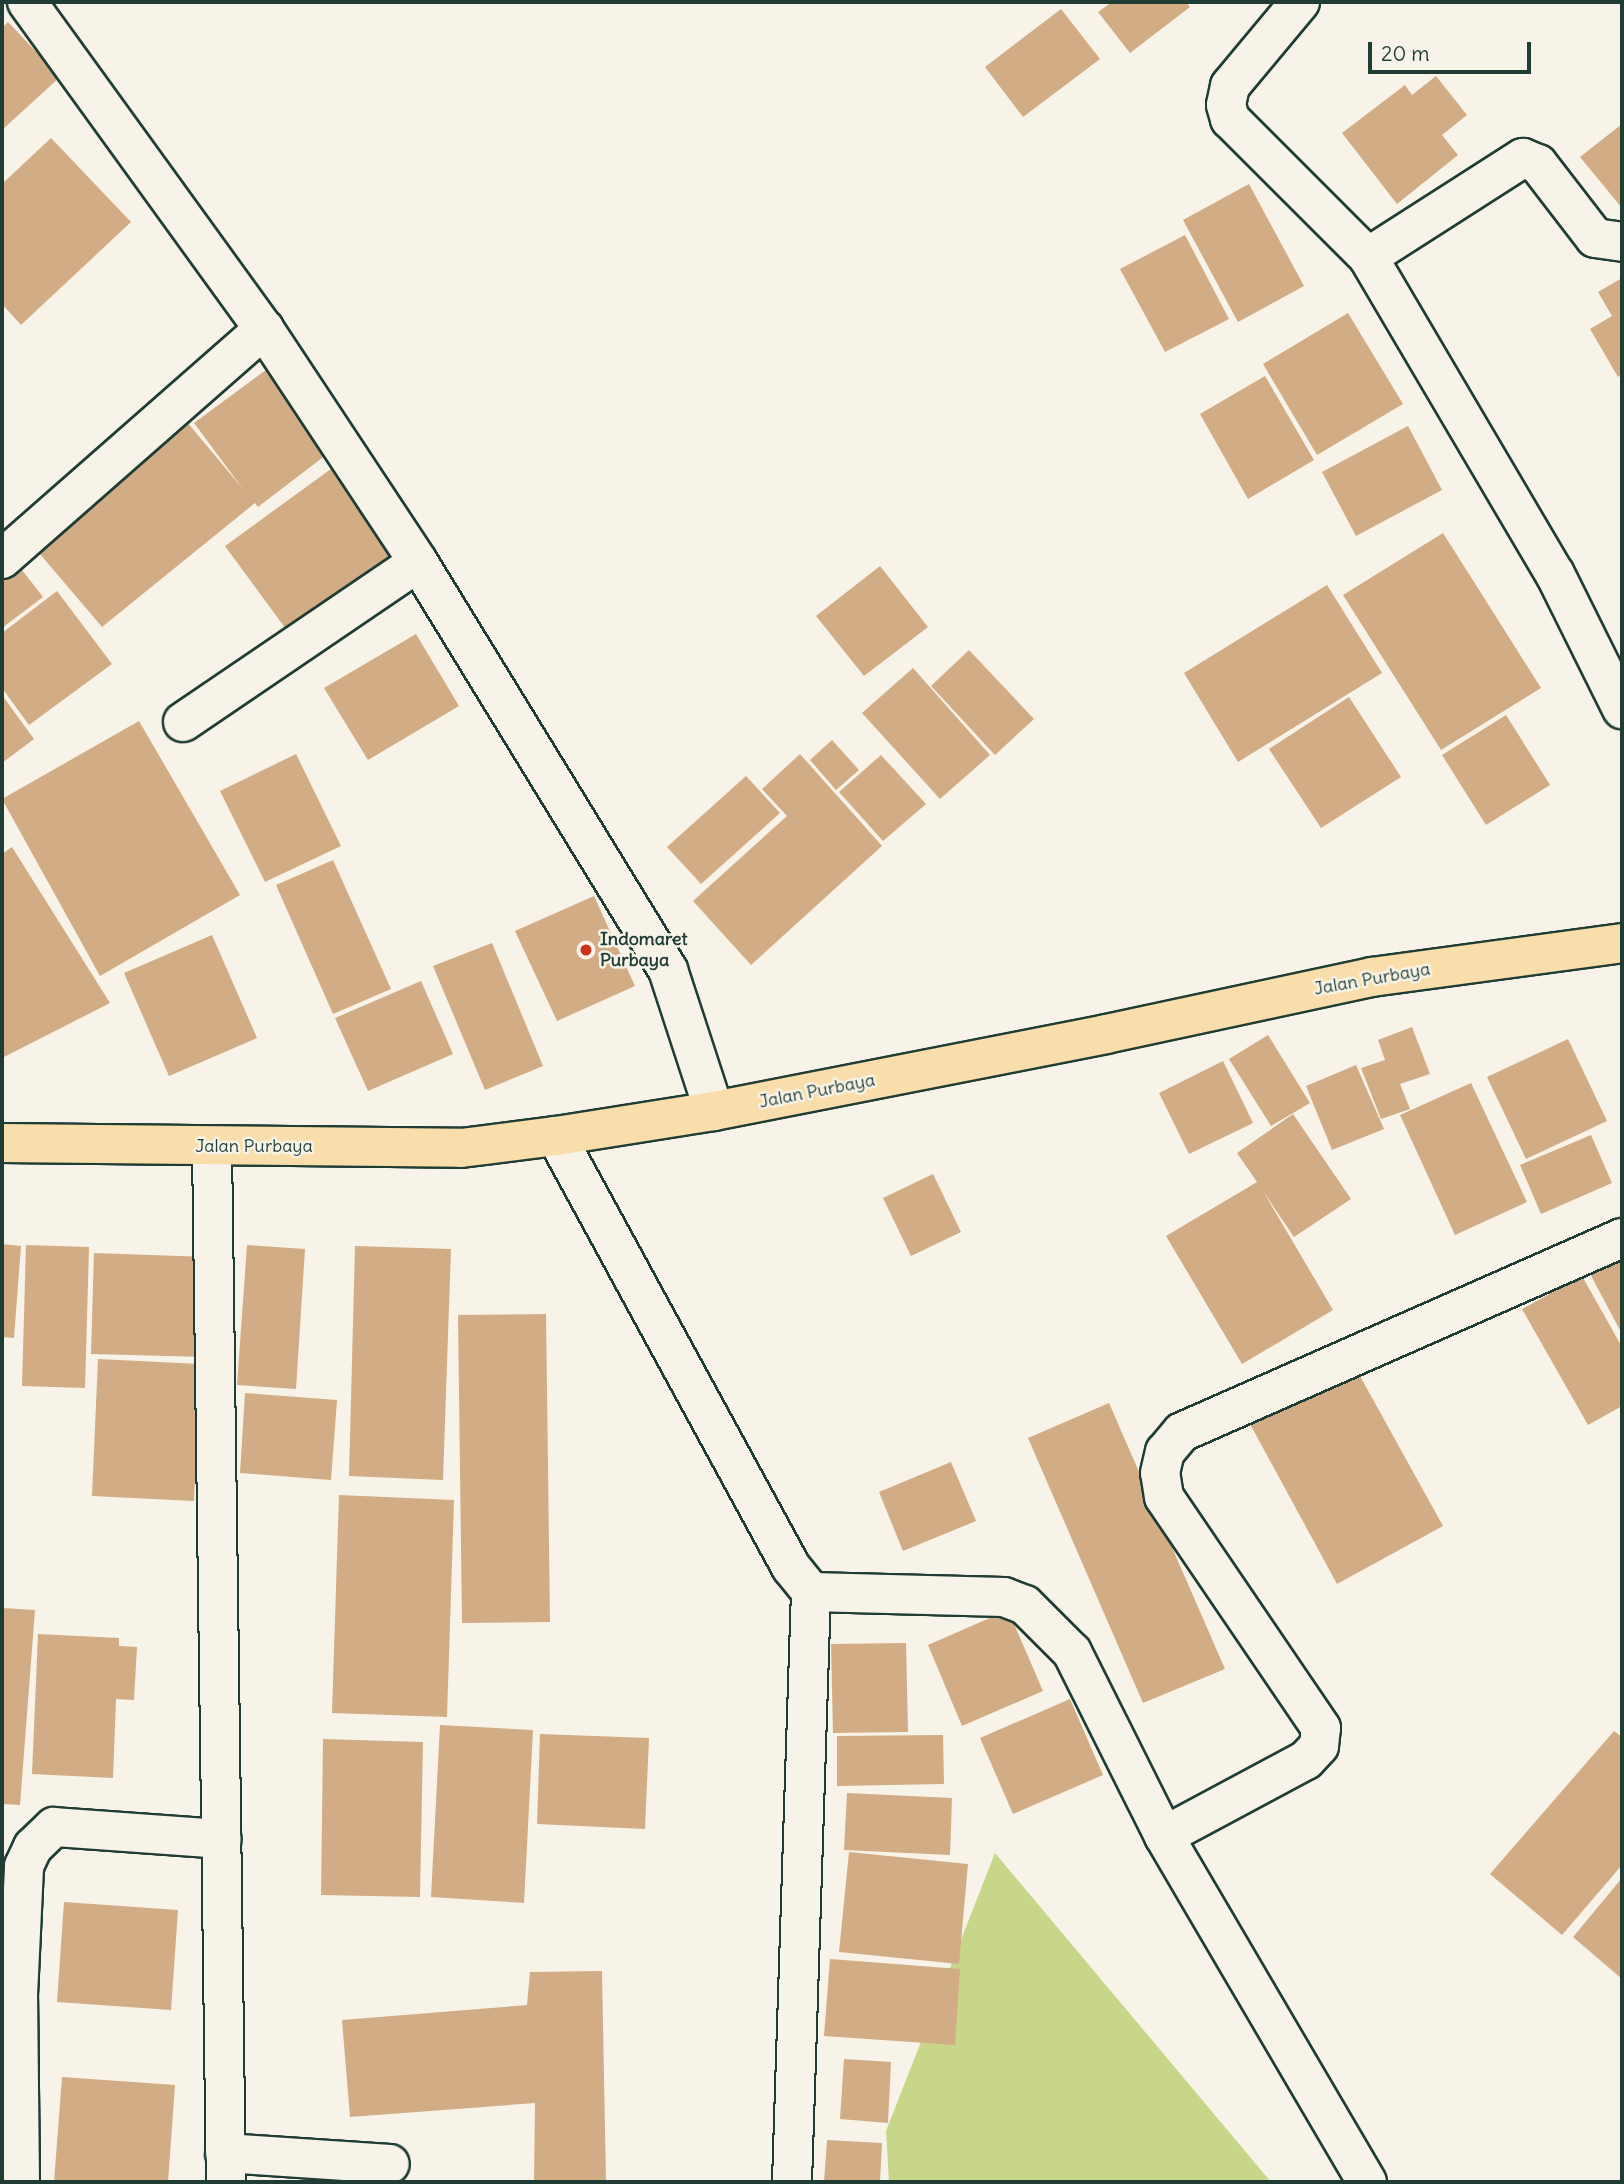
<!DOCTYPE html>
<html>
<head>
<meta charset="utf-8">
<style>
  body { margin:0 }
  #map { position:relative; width:1624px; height:2184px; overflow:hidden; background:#f7f3e8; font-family:Delius,sans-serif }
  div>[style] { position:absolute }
  .green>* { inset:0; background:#c8d68a }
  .building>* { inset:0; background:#d2ac84 }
  .roads { filter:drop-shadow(2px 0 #1f3d34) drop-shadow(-2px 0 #1f3d34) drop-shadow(0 2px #1f3d34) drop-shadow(0 -2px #1f3d34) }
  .minor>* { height:38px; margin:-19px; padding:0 19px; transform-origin:19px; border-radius:19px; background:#f7f3e8 }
  .major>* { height:38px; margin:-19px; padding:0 19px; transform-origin:19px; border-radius:19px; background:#f9deab }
  .dots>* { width:19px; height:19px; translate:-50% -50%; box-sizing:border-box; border:4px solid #f7f3e8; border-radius:50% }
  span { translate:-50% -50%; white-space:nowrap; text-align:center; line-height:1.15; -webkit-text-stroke:5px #f7f3e8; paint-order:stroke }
  .poi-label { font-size:18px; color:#1f3d34; font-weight:700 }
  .left { translate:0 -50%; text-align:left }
  .street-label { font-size:18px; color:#1f3d34 }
  .frame { position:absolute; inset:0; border:4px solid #1f3d34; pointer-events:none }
  .scale { position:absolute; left:1368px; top:42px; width:163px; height:32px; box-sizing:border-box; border:4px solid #1f3d34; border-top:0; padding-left:9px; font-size:21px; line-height:24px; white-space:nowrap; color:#1f3d34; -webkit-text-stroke:5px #f7f3e8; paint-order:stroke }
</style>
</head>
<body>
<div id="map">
  <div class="green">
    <div style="clip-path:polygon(995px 1853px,1271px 2182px,889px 2182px,886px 2131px)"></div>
  </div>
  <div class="building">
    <div style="clip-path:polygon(1112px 2px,1186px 2px,1190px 7px,1130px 53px,1098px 12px)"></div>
    <div style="clip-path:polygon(1061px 9px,1100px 59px,1023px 117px,985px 67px)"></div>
    <div style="clip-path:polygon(8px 22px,60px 77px,2px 130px,2px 28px)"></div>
    <div style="clip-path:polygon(1436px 76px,1467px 115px,1442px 135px,1458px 155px,1397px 204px,1342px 133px,1405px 85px,1412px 95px)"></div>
    <div style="clip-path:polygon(1622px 124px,1622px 208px,1580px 157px)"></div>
    <div style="clip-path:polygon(51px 138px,131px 222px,21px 325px,2px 304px,2px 184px)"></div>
    <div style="clip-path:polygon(1249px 184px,1304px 286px,1238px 322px,1183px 220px)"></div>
    <div style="clip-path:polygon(1185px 235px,1229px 319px,1165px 352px,1120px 269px)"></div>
    <div style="clip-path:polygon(1622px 278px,1622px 374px,1618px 377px,1590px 329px,1612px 316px,1598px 292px)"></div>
    <div style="clip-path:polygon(1348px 313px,1403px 404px,1317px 455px,1263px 364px)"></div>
    <div style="clip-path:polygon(270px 367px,335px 448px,258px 507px,255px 503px,102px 627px,34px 547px,187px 422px,243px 489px,194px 423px)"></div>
    <div style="clip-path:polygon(1265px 376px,1314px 460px,1248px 499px,1200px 414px)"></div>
    <div style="clip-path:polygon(1408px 426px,1442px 490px,1356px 536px,1322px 472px)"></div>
    <div style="clip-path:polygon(335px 466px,401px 557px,291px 636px,225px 546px)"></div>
    <div style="clip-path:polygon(1443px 533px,1541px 688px,1441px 750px,1343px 595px)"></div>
    <div style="clip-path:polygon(15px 561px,43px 597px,2px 628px,2px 570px)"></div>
    <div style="clip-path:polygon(880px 566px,928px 627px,864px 676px,816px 616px)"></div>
    <div style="clip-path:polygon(1327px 585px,1382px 673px,1238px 762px,1184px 673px)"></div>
    <div style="clip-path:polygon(57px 591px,112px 664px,29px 725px,2px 688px,2px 633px)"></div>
    <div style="clip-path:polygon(416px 634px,459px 706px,368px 760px,324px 688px)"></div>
    <div style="clip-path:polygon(969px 650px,1034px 719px,995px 755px,931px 686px)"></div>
    <div style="clip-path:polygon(913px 668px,990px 755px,940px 799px,862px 713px)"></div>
    <div style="clip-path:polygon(2px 695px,34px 739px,2px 763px)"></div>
    <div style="clip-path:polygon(1349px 697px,1401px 777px,1321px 828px,1269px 749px)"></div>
    <div style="clip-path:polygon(1506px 715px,1550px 785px,1486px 825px,1442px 755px)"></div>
    <div style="clip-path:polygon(139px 721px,240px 895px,100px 976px,2px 799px)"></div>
    <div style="clip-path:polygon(832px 740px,859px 770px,836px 790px,810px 760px)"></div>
    <div style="clip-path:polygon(296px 754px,341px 846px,265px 882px,220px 791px)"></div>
    <div style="clip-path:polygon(800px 754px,882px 846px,751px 965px,693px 901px,787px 816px,762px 789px)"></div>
    <div style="clip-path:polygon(881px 755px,926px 804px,883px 841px,839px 792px)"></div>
    <div style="clip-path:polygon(746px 776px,780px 813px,701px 884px,667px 847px)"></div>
    <div style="clip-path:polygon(12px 847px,110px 1003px,2px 1058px,2px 854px)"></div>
    <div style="clip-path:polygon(333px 860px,391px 989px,333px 1014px,276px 885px)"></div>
    <div style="clip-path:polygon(594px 896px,635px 986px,557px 1021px,515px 931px)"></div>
    <div style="clip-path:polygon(212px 935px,257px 1038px,169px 1076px,124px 973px)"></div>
    <div style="clip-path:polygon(492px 943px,543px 1066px,485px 1090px,433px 966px)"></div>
    <div style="clip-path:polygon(421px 981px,453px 1054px,368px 1091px,335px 1018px)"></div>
    <div style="clip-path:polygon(1412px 1027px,1430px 1074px,1400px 1084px,1410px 1109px,1381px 1119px,1361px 1068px,1385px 1060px,1378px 1040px)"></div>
    <div style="clip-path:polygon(1268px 1035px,1310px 1103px,1271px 1126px,1229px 1059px)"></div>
    <div style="clip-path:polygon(1568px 1039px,1607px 1121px,1526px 1159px,1487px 1077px)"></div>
    <div style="clip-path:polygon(1223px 1061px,1253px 1123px,1189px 1154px,1159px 1093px)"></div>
    <div style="clip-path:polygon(1356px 1065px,1384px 1129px,1332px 1150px,1306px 1086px)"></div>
    <div style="clip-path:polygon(1471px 1083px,1527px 1202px,1455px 1235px,1400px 1115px)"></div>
    <div style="clip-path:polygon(1293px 1114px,1351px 1199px,1294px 1237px,1263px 1191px,1333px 1310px,1242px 1364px,1166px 1236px,1257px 1182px,1237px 1153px)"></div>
    <div style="clip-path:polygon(1591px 1135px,1612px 1183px,1541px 1214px,1520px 1165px)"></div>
    <div style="clip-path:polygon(933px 1174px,961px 1232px,911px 1256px,883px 1198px)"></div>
    <div style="clip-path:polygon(2px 1244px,21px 1246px,14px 1338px,2px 1337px)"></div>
    <div style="clip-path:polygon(26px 1245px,89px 1247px,85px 1388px,22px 1386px)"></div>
    <div style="clip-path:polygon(247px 1245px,305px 1249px,296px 1389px,237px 1385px)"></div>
    <div style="clip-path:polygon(355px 1246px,451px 1249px,443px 1480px,349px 1476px)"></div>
    <div style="clip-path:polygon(1622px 1252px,1622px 1334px,1588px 1270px)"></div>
    <div style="clip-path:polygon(94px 1253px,208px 1257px,205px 1357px,91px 1354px)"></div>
    <div style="clip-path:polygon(1582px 1276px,1622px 1347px,1622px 1406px,1588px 1425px,1522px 1309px)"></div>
    <div style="clip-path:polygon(546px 1314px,550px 1622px,462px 1623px,458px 1315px)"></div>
    <div style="clip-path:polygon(98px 1359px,200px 1364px,194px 1501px,92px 1496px)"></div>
    <div style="clip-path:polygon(1355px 1367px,1443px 1526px,1337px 1584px,1250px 1424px)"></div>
    <div style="clip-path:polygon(245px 1393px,337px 1400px,331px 1480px,240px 1473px)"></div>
    <div style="clip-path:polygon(1109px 1403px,1225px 1669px,1143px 1703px,1028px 1438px)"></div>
    <div style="clip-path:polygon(951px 1462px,976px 1521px,903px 1551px,879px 1492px)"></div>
    <div style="clip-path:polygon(339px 1495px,454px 1500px,447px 1717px,332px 1713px)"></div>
    <div style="clip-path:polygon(2px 1608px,35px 1610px,20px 1805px,2px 1804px)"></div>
    <div style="clip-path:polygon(1008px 1610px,1043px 1691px,962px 1726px,928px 1645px)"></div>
    <div style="clip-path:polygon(38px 1634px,119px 1638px,119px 1646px,137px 1647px,134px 1700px,116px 1699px,113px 1778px,32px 1774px)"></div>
    <div style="clip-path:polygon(906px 1643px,908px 1732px,833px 1733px,831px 1644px)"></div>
    <div style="clip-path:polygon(1070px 1699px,1103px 1775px,1013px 1814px,980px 1738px)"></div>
    <div style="clip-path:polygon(440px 1725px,533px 1730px,524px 1903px,431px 1897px)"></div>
    <div style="clip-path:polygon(1614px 1731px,1622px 1737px,1622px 1865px,1562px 1935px,1490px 1874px)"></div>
    <div style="clip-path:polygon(540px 1734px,649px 1738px,645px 1829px,537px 1824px)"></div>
    <div style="clip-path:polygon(943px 1735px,944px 1784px,837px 1786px,837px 1736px)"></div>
    <div style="clip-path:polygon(323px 1739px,423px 1742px,420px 1897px,321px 1895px)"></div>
    <div style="clip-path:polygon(847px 1793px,952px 1798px,950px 1855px,844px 1850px)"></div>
    <div style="clip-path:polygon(849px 1852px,968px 1864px,959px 1964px,839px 1952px)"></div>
    <div style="clip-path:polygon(1622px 1878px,1622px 1979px,1573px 1937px)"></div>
    <div style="clip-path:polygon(64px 1902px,178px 1910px,171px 2010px,57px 2002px)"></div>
    <div style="clip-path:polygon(830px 1959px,960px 1969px,955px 2045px,824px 2036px)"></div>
    <div style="clip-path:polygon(602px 1971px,606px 2182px,534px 2182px,535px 2103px,350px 2117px,342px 2020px,527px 2005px,530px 1972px)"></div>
    <div style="clip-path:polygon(844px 2059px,891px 2062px,888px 2123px,840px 2119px)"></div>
    <div style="clip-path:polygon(62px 2077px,175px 2085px,168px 2182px,54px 2182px)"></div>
    <div style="clip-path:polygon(827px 2140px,882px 2143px,880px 2182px,824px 2182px)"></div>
  </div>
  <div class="roads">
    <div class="minor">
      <div style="left:27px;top:2px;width:404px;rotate:54.1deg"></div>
      <div style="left:264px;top:329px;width:279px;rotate:56.5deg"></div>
      <div style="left:418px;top:562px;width:479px;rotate:58.5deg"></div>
      <div style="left:668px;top:970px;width:148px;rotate:71.9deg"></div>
      <div style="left:1300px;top:2px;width:109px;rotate:129.8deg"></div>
      <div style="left:1230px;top:86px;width:19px;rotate:102deg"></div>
      <div style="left:1226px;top:105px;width:15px;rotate:74deg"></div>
      <div style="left:1230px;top:119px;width:195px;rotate:45deg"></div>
      <div style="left:1368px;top:257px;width:368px;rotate:59.5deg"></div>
      <div style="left:1555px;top:574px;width:151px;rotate:63.6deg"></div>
      <div style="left:1368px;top:257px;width:184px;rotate:-32.6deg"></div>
      <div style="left:1523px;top:158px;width:16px;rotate:22deg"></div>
      <div style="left:1538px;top:164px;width:93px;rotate:52.4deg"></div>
      <div style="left:1595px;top:238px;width:27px;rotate:8deg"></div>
      <div style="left:2px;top:559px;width:349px;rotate:-41.3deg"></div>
      <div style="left:183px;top:722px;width:284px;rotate:-34.2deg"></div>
      <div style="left:556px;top:1136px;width:491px;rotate:61.4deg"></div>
      <div style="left:791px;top:1567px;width:32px;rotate:51deg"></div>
      <div style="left:811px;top:1592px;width:193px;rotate:1.5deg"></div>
      <div style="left:1004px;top:1597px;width:22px;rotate:21deg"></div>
      <div style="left:1025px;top:1605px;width:66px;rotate:45deg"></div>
      <div style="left:1072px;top:1652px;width:206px;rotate:63.4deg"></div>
      <div style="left:1164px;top:1836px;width:401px;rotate:59.6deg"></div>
      <div style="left:212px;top:1146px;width:1036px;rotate:89.23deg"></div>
      <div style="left:1164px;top:1836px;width:161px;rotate:-28.2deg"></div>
      <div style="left:1306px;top:1760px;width:19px;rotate:-47deg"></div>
      <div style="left:1319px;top:1746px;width:18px;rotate:-84deg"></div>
      <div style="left:1321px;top:1728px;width:279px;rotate:-124.2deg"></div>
      <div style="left:1164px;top:1497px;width:24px;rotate:-99deg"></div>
      <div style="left:1160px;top:1473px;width:22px;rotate:-77deg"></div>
      <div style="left:1165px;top:1452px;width:26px;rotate:-50deg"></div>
      <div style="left:1182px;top:1432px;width:481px;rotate:-23.8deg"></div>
      <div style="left:225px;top:2153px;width:165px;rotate:3.8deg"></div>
      <div style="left:20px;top:2182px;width:187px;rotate:-90.6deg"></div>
      <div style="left:18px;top:1995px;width:129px;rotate:-87.3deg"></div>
      <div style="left:24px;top:1866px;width:21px;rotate:-65deg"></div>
      <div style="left:33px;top:1847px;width:29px;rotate:-44deg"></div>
      <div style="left:54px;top:1827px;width:168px;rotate:4.1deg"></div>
      <div style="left:792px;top:2182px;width:590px;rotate:-88.16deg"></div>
    </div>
    <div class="major">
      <div style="left:2px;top:1143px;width:459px;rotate:0.6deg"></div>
      <div style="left:461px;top:1148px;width:96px;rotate:-7.2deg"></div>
      <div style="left:556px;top:1136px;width:160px;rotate:-9deg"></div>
      <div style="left:714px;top:1111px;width:399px;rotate:-11.1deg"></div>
      <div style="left:1106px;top:1034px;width:272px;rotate:-12.1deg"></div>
      <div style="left:1372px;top:977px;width:252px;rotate:-7.7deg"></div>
    </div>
  </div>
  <div class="dots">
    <div style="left:586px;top:950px;background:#c8321e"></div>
  </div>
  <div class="poi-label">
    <span class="left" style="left:600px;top:950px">Indomaret<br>Purbaya</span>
  </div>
  <div class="street-label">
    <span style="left:1372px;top:979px;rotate:-10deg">Jalan Purbaya</span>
    <span style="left:817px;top:1091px;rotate:-11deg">Jalan Purbaya</span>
    <span style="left:254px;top:1146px">Jalan Purbaya</span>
  </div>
  <div class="frame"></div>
  <div class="scale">20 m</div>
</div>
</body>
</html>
